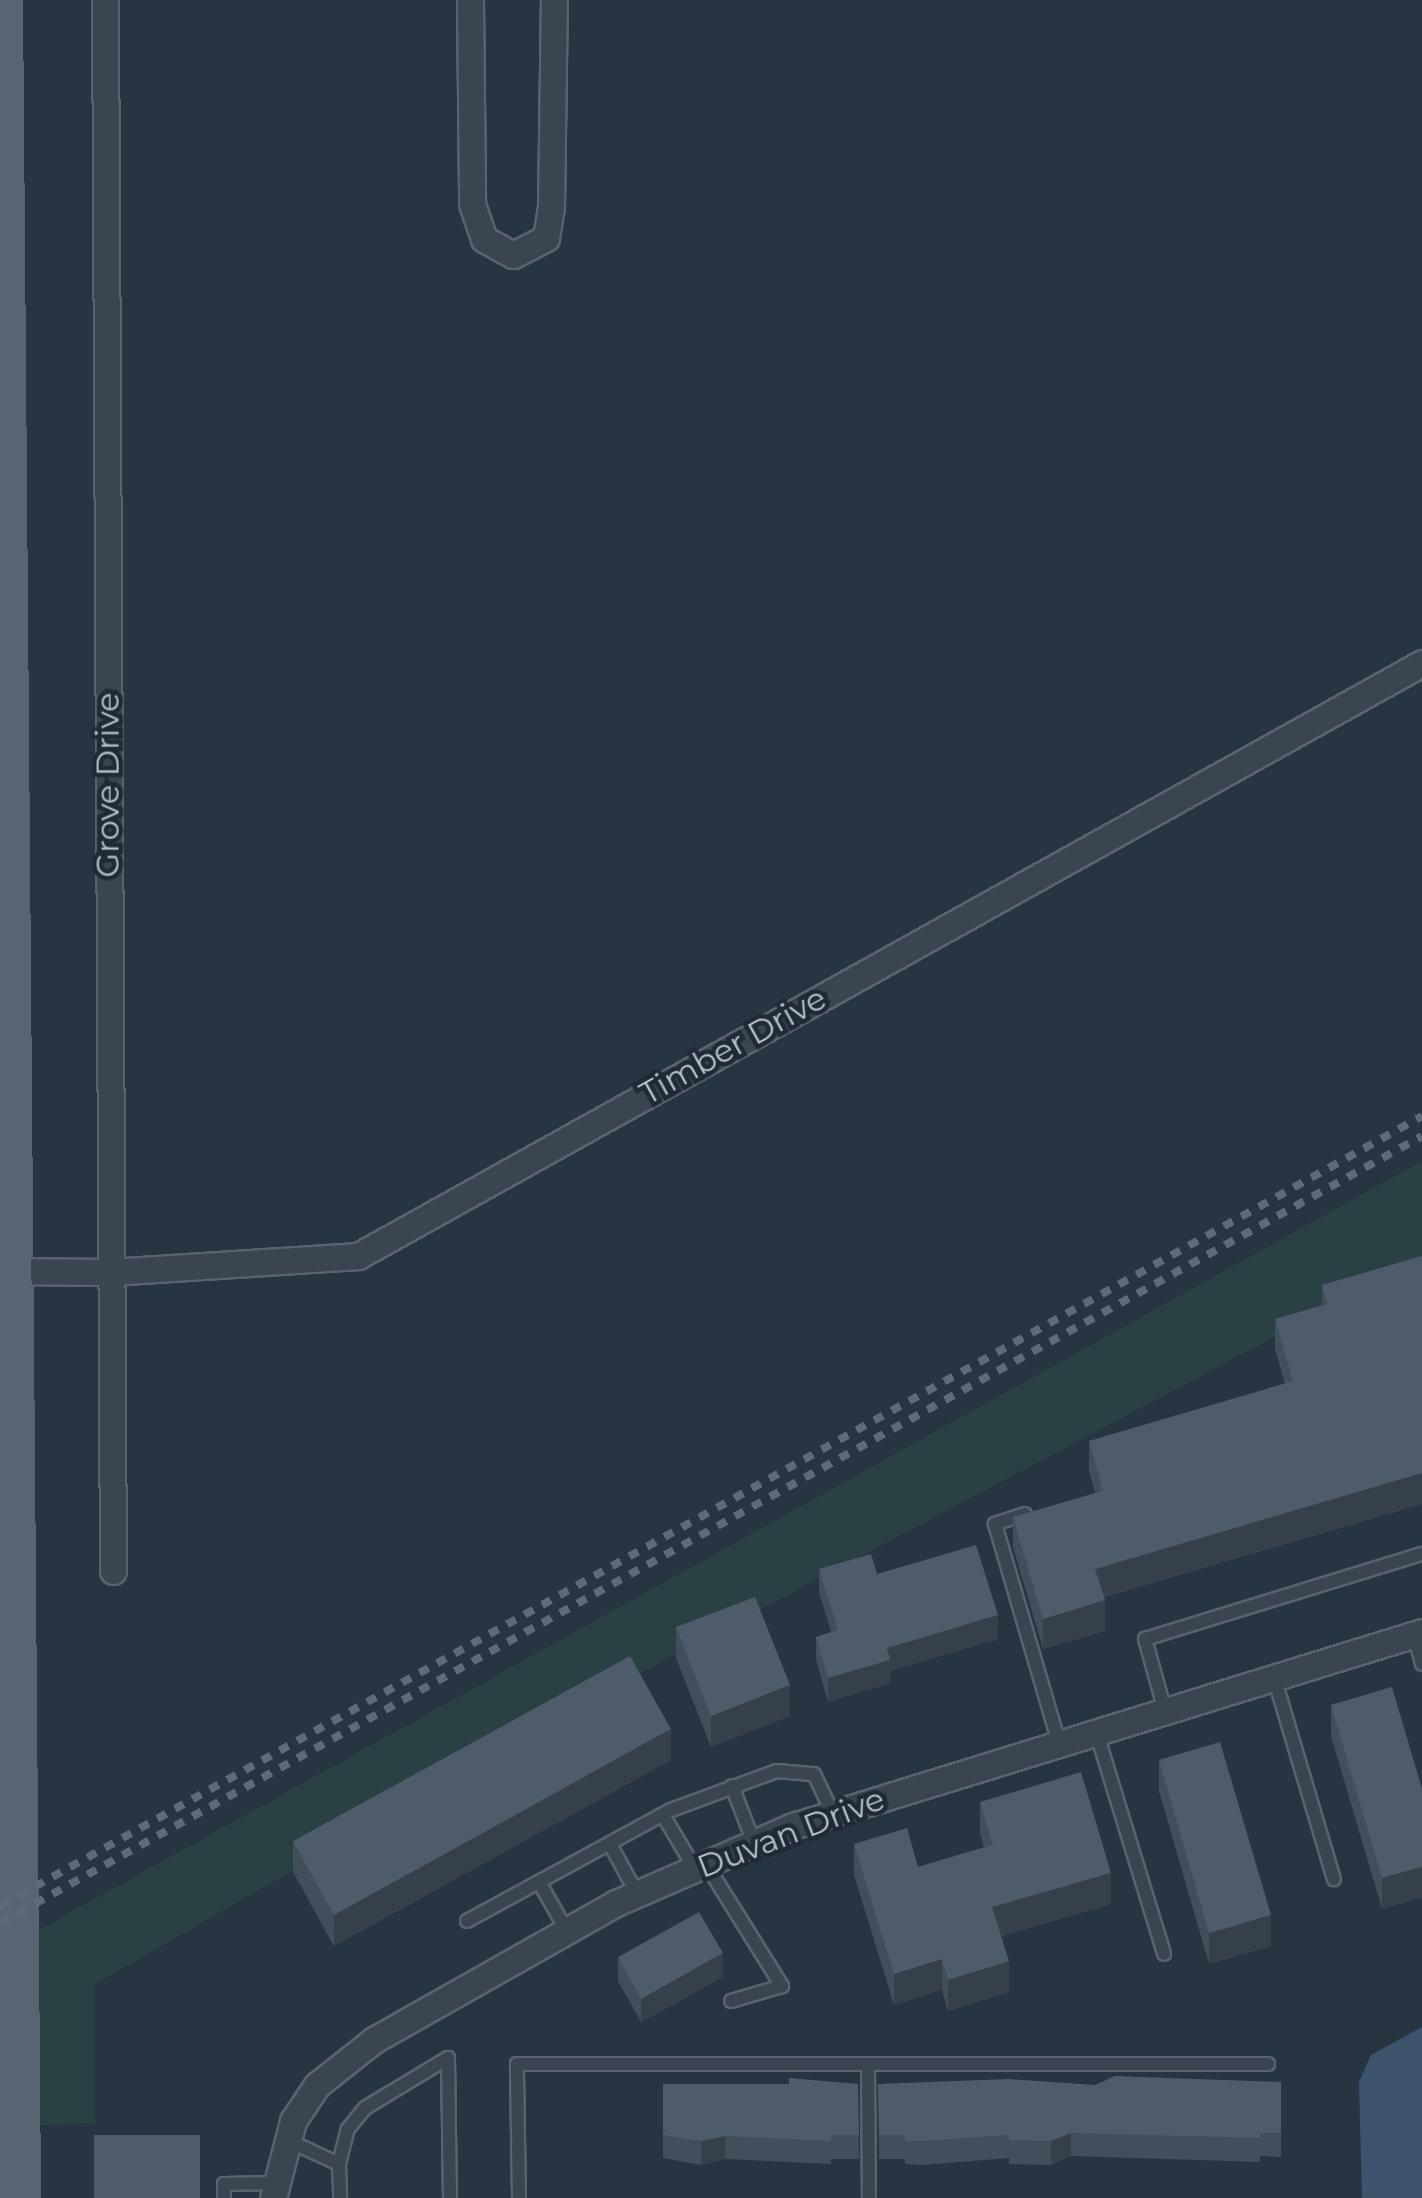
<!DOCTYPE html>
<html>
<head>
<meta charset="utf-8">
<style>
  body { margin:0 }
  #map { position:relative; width:1422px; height:2198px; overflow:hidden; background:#273442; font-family:Montserrat,sans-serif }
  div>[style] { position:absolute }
  .green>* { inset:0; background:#294143 }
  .water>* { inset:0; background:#3d526b }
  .roads { filter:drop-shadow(2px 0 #59636f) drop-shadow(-2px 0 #59636f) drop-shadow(0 2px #59636f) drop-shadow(0 -2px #59636f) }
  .service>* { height:12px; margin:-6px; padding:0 6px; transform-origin:6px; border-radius:6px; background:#3b4552 }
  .minor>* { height:25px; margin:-12.5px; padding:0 12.5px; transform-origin:12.5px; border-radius:12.5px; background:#3b4552 }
  .primary>* { height:40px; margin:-20px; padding:0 20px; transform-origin:20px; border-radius:20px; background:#596472 }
  .rail>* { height:8px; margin-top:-4px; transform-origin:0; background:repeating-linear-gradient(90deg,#5d6a79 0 10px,transparent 0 20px) }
  .wall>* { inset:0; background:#424e5c }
  .shaded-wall>* { inset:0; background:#36404b }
  .building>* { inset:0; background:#4d5b6b }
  span { translate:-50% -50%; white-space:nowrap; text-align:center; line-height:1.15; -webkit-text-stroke:9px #202a37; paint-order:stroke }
  .street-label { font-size:32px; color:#b8c0cc }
</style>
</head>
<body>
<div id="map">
  <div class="green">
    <div style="clip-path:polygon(1422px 1161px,1422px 1259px,610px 1689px,95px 1984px,95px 2123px,33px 2126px,33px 1933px)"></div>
  </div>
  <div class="water">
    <div style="clip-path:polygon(1422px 2027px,1422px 2198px,1362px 2198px,1359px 2082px,1371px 2055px)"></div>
  </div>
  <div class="roads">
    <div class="service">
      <div style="left:1025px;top:1514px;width:32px;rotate:162deg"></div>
      <div style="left:995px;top:1524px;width:228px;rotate:73.7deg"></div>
      <div style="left:1414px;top:1634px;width:31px;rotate:75deg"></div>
      <div style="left:1274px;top:1677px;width:211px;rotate:73.5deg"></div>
      <div style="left:1165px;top:1711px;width:75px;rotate:-105.5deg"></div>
      <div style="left:1145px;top:1639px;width:290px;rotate:-17.1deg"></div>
      <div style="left:1096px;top:1731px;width:233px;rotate:73deg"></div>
      <div style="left:732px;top:1786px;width:61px;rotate:68.9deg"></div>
      <div style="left:663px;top:1815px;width:63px;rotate:59.3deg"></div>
      <div style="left:610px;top:1844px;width:57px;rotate:61.6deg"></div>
      <div style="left:706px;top:1864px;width:144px;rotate:58.1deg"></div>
      <div style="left:782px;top:1986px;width:53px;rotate:163.6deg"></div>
      <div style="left:539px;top:1882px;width:56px;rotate:60.3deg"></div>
      <div style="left:467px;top:1921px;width:232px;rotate:-28.6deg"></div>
      <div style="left:671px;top:1810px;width:113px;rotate:-20.2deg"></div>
      <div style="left:777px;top:1771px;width:37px;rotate:5deg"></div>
      <div style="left:814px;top:1774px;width:44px;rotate:64.6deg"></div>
      <div style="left:868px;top:2064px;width:134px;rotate:89.6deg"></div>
      <div style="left:287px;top:2140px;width:57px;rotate:24.8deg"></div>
      <div style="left:339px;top:2164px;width:34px;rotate:88deg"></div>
      <div style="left:339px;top:2164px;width:36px;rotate:-76deg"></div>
      <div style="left:348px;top:2129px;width:27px;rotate:-51deg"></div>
      <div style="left:365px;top:2108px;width:97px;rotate:-31.1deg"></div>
      <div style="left:448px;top:2058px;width:140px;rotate:89.2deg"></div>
      <div style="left:224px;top:2198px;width:14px;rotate:-90deg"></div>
      <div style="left:224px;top:2184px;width:49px;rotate:-1.2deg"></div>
      <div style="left:519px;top:2198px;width:134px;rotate:-90.9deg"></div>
      <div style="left:517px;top:2064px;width:751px"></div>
    </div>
    <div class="minor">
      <div style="left:105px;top:0;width:1571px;rotate:89.71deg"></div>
      <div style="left:470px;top:0;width:204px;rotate:89.4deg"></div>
      <div style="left:472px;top:204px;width:37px;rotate:71deg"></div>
      <div style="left:484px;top:239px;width:33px;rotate:29deg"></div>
      <div style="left:513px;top:255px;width:37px;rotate:-27deg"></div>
      <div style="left:546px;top:238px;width:30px;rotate:-81deg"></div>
      <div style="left:551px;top:208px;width:208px;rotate:-89.2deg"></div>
      <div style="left:0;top:1271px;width:110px;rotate:0.5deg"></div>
      <div style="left:110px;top:1272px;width:249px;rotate:-3.7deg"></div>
      <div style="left:358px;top:1256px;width:1218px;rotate:-29.13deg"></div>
      <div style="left:273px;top:2198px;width:80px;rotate:-75.4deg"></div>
      <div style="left:293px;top:2121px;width:43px;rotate:-56.3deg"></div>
      <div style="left:317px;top:2085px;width:73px;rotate:-38.3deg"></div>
      <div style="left:374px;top:2040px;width:278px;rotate:-29.5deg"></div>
      <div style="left:616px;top:1903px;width:193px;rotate:-23.5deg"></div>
      <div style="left:793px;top:1826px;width:658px;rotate:-17.14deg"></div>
    </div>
    <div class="primary">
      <div style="left:1px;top:0;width:2198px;rotate:89.53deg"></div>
    </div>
  </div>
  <div class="rail">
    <div style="left:0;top:1906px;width:1627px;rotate:-29.05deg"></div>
    <div style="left:0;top:1923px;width:1625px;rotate:-28.96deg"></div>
  </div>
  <div class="wall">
    <div style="clip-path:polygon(1422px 1256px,1422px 1504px,1104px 1597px,1105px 1631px,1043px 1649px,1013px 1547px,1013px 1517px,1095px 1493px,1089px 1471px,1089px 1441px,1285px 1384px,1275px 1349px,1275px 1319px,1322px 1305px,1322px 1285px)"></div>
    <div style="clip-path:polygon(819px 1569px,877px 1574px,998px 1639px,890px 1671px,890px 1683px,828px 1702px,816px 1660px,816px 1637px,831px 1632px,819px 1592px)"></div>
    <div style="clip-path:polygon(676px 1627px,790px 1716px,711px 1747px,676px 1658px)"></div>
    <div style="clip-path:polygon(1392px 1687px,1382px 1909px,1331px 1736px,1331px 1705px)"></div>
    <div style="clip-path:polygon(671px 1760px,334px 1946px,293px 1872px,293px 1841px)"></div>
    <div style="clip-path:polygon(1159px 1760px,1271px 1946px,1209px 1964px,1159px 1791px)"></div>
    <div style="clip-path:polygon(980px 1802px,1111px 1904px,1001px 1936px,1009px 1992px,948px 2011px,942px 1990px,894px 2005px,854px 1875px,854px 1844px,918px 1867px,984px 1847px,980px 1833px)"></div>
    <div style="clip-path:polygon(618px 1957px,723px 1977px,641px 2022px,618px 1981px)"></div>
    <div style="clip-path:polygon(1281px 2082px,1281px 2157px,1260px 2156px,1260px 2162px,1071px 2156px,1051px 2165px,1009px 2164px,1009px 2158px,923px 2165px,905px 2164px,905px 2159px,879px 2159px,878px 2084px,1095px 2085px)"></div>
    <div style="clip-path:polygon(663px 2084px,858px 2084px,859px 2159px,831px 2159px,831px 2164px,725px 2159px,701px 2165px,663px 2158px)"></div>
  </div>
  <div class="shaded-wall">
    <div style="clip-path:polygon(1422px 1473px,1422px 1504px,1095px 1599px,1095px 1569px)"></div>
    <div style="clip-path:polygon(1105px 1600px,1105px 1631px,1043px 1649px,1043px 1619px)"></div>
    <div style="clip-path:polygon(998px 1615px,998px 1639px,890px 1671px,890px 1683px,828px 1702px,828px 1678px,887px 1648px)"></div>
    <div style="clip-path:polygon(790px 1685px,790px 1716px,711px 1747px,711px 1716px)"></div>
    <div style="clip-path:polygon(671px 1729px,671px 1760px,334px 1946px,334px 1915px)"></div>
    <div style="clip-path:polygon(1422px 1867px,1422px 1898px,1382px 1909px,1382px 1878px)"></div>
    <div style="clip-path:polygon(1111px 1873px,1111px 1904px,992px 1938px,992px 1907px)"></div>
    <div style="clip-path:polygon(1271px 1915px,1271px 1946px,1209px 1964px,1209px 1933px)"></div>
    <div style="clip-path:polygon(723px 1953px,723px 1977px,641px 2022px,641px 1999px)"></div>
    <div style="clip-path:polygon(942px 1959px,942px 1990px,894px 2005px,894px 1974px)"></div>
    <div style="clip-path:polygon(1009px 1961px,1009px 1992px,948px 2011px,948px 1980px)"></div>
    <div style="clip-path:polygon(1071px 2133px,1071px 2156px,1051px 2165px,1051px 2141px)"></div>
    <div style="clip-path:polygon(725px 2136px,725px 2159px,701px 2165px,701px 2141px)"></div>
  </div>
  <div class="building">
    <div style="clip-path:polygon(1422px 1256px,1422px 1473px,1095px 1569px,1105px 1600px,1043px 1619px,1013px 1517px,1103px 1491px,1089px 1441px,1293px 1381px,1275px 1319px,1328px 1304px,1322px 1285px)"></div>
    <div style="clip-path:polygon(976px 1545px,998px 1615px,887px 1648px,890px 1660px,828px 1678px,816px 1637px,838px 1630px,819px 1569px,871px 1554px,877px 1574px)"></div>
    <div style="clip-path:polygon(755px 1597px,790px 1685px,711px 1716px,676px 1627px)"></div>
    <div style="clip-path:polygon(630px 1656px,671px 1729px,334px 1915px,293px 1841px)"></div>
    <div style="clip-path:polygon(1392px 1687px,1422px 1789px,1422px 1867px,1382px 1878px,1331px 1705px)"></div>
    <div style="clip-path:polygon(1220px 1742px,1271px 1915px,1209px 1933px,1159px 1760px)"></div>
    <div style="clip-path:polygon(1081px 1772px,1111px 1873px,992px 1907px,1009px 1961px,948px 1980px,942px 1959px,894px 1974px,854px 1844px,907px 1828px,918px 1867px,993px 1845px,980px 1802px)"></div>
    <div style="clip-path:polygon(699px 1912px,723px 1953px,641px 1999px,618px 1957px)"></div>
    <div style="clip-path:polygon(1115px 2076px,1281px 2082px,1281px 2133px,1260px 2133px,1260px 2138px,1071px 2133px,1051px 2141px,1009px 2140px,1009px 2135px,923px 2141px,905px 2141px,905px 2135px,879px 2135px,878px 2084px,1009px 2079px,1095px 2085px)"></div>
    <div style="clip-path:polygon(789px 2078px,858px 2084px,859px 2135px,831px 2135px,831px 2141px,725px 2136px,701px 2141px,663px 2135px,663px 2084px,789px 2084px)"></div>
    <div style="clip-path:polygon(94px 2135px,200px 2135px,200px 2198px,94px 2198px)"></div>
  </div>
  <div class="street-label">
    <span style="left:108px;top:785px;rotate:-90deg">Grove Drive</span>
    <span style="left:733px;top:1046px;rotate:-29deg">Timber Drive</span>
    <span style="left:791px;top:1833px;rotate:-21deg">Duvan Drive</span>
  </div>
</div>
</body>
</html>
